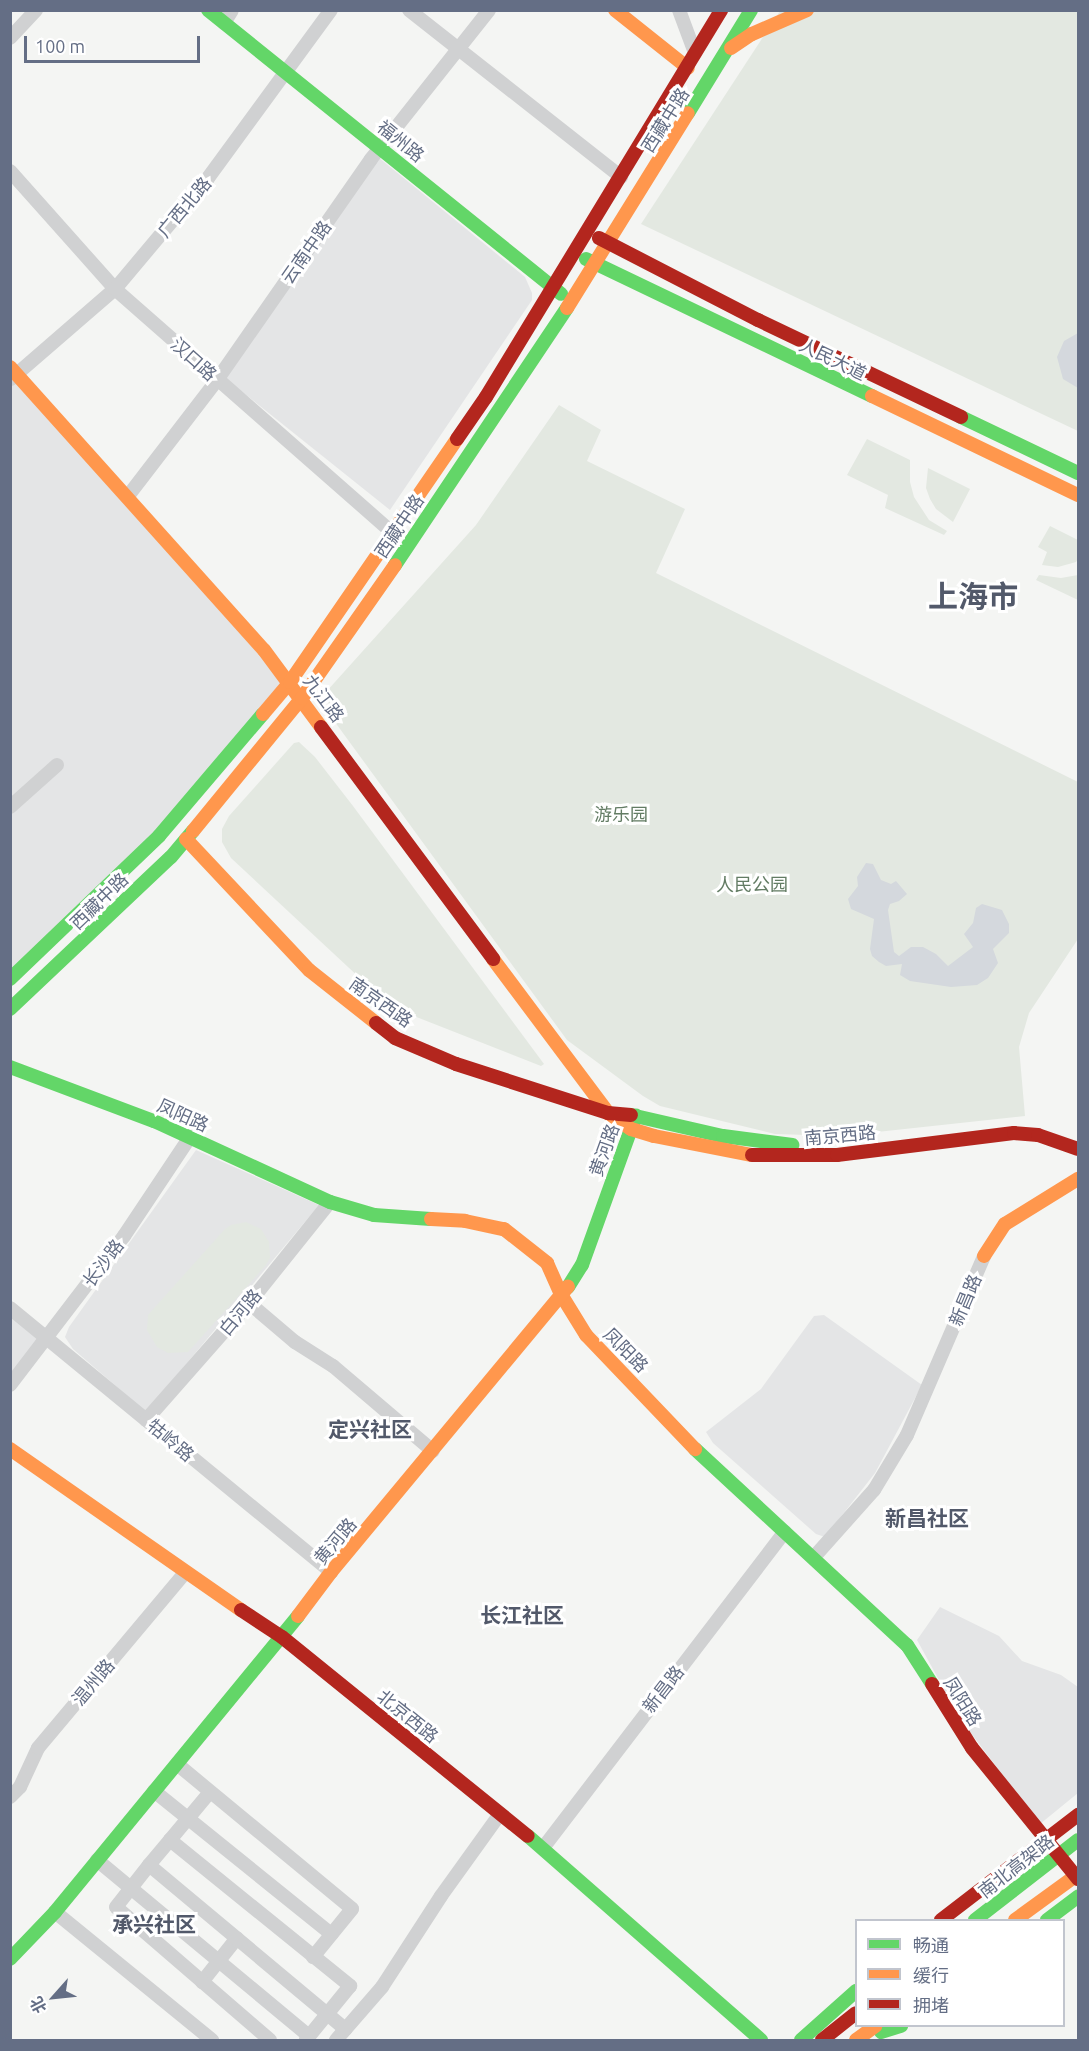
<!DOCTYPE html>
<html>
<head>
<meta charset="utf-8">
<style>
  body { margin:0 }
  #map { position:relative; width:1089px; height:2051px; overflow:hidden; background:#f4f5f3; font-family:Ubuntu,"Noto Sans SC",sans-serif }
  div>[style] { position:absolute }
  .built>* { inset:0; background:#e4e5e6 }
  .green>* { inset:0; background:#e3e8e1 }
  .water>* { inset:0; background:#d4d8dd }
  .street>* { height:14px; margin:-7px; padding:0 7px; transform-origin:7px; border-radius:7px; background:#d0d1d2 }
  .fast>* { height:14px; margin:-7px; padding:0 7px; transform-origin:7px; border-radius:7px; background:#63d668 }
  .slow>* { height:14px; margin:-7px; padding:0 7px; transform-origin:7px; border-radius:7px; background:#ff974d }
  .jam>* { height:14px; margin:-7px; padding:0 7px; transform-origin:7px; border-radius:7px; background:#b3261e }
  span { translate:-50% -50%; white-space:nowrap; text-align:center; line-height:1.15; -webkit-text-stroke:6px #fff; paint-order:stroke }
  .street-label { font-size:18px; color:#646e85 }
  .park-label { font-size:18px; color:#637c64 }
  .quarter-label { font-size:21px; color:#52596a; font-weight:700 }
  .town-label { font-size:30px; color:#52596a; font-weight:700 }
  .frame { position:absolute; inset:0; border:12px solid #646e85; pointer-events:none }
  .legend { position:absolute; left:855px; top:1919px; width:210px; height:108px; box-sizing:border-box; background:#fff; border:2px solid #c1c5ce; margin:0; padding:8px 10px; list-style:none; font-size:18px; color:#646e85 }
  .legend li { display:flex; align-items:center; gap:12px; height:30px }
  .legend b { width:30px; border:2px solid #c1c5ce }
  .north { position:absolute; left:24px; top:1967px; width:60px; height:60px; -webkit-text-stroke:4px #fff; paint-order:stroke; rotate:243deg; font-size:16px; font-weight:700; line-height:24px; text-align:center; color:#646e85 }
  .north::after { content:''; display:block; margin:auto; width:21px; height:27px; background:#646e85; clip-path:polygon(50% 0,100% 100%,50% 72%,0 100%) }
  .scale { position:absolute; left:24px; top:36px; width:176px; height:27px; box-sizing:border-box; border:3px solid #646e85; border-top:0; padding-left:8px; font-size:18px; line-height:21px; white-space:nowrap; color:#646e85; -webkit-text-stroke:4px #fff; paint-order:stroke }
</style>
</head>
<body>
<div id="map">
  <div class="built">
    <div style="clip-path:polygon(378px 157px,525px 277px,532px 293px,532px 300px,390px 510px,225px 378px)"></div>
    <div style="clip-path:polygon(11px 367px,290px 682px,159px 836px,11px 978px)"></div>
    <div style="clip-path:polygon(196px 1150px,319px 1205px,146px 1412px,73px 1349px,65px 1337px,69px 1327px)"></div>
    <div style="clip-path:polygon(11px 1311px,46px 1337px,11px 1380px)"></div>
    <div style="clip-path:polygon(824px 1315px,922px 1385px,875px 1473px,825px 1537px,816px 1534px,713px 1443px,706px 1432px,761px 1389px,814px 1316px)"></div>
    <div style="clip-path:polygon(940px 1607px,999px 1636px,1022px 1661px,1061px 1675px,1078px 1687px,1078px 1793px,1040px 1824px,961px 1720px,917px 1640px)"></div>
  </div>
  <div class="green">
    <div style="clip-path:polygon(780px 11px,1078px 11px,1078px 431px,641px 224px)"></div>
    <div style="clip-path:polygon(559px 405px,601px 430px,587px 461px,685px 509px,656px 573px,1078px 782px,1078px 939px,1029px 1013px,1019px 1047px,1025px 1116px,840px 1136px,775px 1134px,660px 1106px,643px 1096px,567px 1040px,332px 718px,326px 692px,476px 525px)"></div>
    <div style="clip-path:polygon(867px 439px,910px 460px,910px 482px,914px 497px,929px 520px,947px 531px,944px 535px,885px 508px,888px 495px,847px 475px)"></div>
    <div style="clip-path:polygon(928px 468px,970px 489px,953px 522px,936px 509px,930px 499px,926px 488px)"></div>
    <div style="clip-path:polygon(1050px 526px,1078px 540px,1078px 559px,1076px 562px,1058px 567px,1042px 565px,1047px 552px,1038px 547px)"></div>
    <div style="clip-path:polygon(1039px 575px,1061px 578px,1078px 575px,1078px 600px,1036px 580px)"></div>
    <div style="clip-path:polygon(299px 742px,315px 757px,353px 806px,544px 1064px,541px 1066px,391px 1007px,231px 858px,222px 842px,222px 829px,229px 816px,294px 743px)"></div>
    <div style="clip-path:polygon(246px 1222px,261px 1229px,269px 1242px,270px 1258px,266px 1265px,188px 1352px,168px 1353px,157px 1347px,147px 1330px,148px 1315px,225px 1229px,231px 1225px)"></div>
  </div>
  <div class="water">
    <div style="clip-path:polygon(1078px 333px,1078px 388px,1063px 379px,1057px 357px,1064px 341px)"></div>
    <div style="clip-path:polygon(866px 863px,873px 864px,881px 880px,891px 884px,896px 881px,907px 894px,899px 901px,890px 904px,888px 910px,894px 952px,899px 956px,911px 947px,923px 947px,936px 954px,948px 966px,973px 947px,964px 934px,973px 923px,976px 908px,982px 904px,1002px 910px,1009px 924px,1009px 933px,993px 949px,998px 963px,988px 978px,977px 985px,951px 987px,910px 981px,900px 975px,902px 964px,886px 966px,879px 962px,872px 956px,870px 949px,874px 919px,851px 909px,848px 899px,858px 886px,857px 877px)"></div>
  </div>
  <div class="street">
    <div style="left:409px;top:10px;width:270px;rotate:38.2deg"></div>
    <div style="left:679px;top:10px;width:46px;rotate:69.6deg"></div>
    <div style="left:224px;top:23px;width:15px;rotate:-58deg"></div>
    <div style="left:10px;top:38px;width:38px;rotate:-47deg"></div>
    <div style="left:10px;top:171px;width:158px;rotate:48.3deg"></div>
    <div style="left:115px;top:289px;width:370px;rotate:41.3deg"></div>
    <div style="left:11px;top:379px;width:138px;rotate:-40.9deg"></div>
    <div style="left:115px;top:289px;width:145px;rotate:-50deg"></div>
    <div style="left:208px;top:178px;width:208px;rotate:-53.8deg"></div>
    <div style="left:128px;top:496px;width:146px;rotate:-52.5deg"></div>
    <div style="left:217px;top:380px;width:269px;rotate:-55.1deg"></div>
    <div style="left:371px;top:159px;width:190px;rotate:-51.6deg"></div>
    <div style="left:10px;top:807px;width:63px;rotate:-41.8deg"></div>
    <div style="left:249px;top:1303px;width:60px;rotate:40.3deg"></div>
    <div style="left:295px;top:1342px;width:45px;rotate:32.3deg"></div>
    <div style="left:333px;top:1366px;width:131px;rotate:40.4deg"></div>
    <div style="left:10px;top:1308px;width:416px;rotate:39.4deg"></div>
    <div style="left:10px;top:1385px;width:188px;rotate:-52.6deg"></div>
    <div style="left:124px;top:1236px;width:119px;rotate:-56.3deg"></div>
    <div style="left:146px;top:1420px;width:156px;rotate:-48.6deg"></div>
    <div style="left:249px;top:1303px;width:129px;rotate:-51.3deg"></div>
    <div style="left:814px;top:1557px;width:90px;rotate:-48.2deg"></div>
    <div style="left:874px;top:1490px;width:64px;rotate:-59deg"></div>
    <div style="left:907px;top:1435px;width:195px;rotate:-66.7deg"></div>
    <div style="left:177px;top:1764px;width:227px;rotate:39.6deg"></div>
    <div style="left:352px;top:1909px;width:62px;rotate:129.1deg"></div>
    <div style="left:154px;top:1791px;width:228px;rotate:38.9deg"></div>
    <div style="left:10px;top:1797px;width:14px;rotate:-45deg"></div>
    <div style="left:20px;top:1787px;width:43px;rotate:-65.2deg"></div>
    <div style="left:38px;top:1748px;width:229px;rotate:-50deg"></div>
    <div style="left:170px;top:1840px;width:62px;rotate:-50.2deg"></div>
    <div style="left:543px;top:1848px;width:398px;rotate:-52.6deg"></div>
    <div style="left:97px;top:1860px;width:276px;rotate:39.7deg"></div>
    <div style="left:149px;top:1865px;width:33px;rotate:-50deg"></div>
    <div style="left:170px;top:1840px;width:232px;rotate:39deg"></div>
    <div style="left:350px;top:1986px;width:70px;rotate:129.2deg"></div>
    <div style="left:55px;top:1912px;width:203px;rotate:39.2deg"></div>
    <div style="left:202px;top:1982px;width:56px;rotate:-51.5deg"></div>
    <div style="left:270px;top:2040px;width:203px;rotate:-139.2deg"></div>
    <div style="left:116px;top:1907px;width:53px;rotate:-51.8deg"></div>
    <div style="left:149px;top:1865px;width:256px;rotate:39.9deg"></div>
    <div style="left:336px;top:2040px;width:70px;rotate:-49deg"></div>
    <div style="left:382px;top:1987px;width:108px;rotate:-57deg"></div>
    <div style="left:441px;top:1896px;width:101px;rotate:-54.3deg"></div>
  </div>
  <div class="fast">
    <div style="left:208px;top:10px;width:453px;rotate:38.8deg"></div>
    <div style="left:688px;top:113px;width:121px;rotate:-58.5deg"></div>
    <div style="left:586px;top:259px;width:317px;rotate:25.6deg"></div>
    <div style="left:961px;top:417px;width:130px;rotate:25.6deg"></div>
    <div style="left:395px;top:565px;width:309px;rotate:-56.2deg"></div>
    <div style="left:10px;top:979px;width:207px;rotate:-43.8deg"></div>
    <div style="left:159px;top:836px;width:160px;rotate:-49.6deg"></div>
    <div style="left:10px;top:1009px;width:221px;rotate:-43.4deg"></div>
    <div style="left:171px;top:857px;width:34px;rotate:-50deg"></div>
    <div style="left:10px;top:1067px;width:154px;rotate:20.6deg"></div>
    <div style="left:154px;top:1121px;width:194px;rotate:24.7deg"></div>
    <div style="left:330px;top:1202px;width:46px;rotate:16.5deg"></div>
    <div style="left:374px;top:1215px;width:57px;rotate:4deg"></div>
    <div style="left:631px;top:1115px;width:94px;rotate:12.9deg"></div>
    <div style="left:723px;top:1136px;width:70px;rotate:7.4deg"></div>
    <div style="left:568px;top:1287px;width:26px;rotate:-58deg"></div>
    <div style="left:582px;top:1265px;width:159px;rotate:-70.2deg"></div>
    <div style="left:695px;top:1449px;width:289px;rotate:42.8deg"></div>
    <div style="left:907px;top:1645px;width:46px;rotate:57.3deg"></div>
    <div style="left:528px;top:1836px;width:310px;rotate:41.2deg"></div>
    <div style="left:975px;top:1920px;width:130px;rotate:-37.8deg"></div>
    <div style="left:1047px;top:1920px;width:39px;rotate:-37deg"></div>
    <div style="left:10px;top:1959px;width:65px;rotate:-46.2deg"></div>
    <div style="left:55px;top:1912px;width:383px;rotate:-50.6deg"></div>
    <div style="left:881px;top:2032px;width:21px;rotate:-17deg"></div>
    <div style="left:801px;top:2040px;width:74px;rotate:-41.7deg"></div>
  </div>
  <div class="slow">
    <div style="left:615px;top:10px;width:93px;rotate:38.5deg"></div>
    <div style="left:731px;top:48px;width:25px;rotate:-34deg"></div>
    <div style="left:752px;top:34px;width:60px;rotate:-23.6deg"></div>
    <div style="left:567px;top:308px;width:229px;rotate:-58.2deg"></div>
    <div style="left:10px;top:367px;width:380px;rotate:48.1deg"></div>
    <div style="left:264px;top:650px;width:96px;rotate:53.5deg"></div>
    <div style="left:872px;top:396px;width:229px;rotate:25.7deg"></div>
    <div style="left:263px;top:714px;width:42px;rotate:-49.8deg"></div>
    <div style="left:290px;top:682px;width:295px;rotate:-55.5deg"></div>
    <div style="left:193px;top:831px;width:172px;rotate:-50.7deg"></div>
    <div style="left:302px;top:698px;width:162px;rotate:-55deg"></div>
    <div style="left:186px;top:839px;width:180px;rotate:46.8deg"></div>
    <div style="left:309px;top:970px;width:85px;rotate:38.3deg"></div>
    <div style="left:493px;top:959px;width:192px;rotate:53.2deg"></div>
    <div style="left:608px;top:1113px;width:28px;rotate:35deg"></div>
    <div style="left:631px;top:1129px;width:24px;rotate:17deg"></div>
    <div style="left:654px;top:1136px;width:100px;rotate:11deg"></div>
    <div style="left:431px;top:1219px;width:34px;rotate:3deg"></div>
    <div style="left:465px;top:1221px;width:40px;rotate:12deg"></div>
    <div style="left:504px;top:1229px;width:55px;rotate:38.3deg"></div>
    <div style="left:547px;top:1263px;width:36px;rotate:66deg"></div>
    <div style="left:562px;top:1296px;width:46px;rotate:58.4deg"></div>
    <div style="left:586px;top:1335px;width:158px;rotate:46.3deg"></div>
    <div style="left:984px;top:1256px;width:38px;rotate:-57deg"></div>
    <div style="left:1005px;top:1224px;width:86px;rotate:-31.7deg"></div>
    <div style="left:10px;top:1449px;width:282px;rotate:34.9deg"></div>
    <div style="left:298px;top:1616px;width:55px;rotate:-53.1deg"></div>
    <div style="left:331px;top:1572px;width:371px;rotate:-50.3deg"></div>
    <div style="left:1015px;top:1920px;width:78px;rotate:-36.1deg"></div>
    <div style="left:856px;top:2040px;width:24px;rotate:-36deg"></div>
  </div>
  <div class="jam">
    <div style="left:599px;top:238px;width:179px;rotate:27.3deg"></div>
    <div style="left:758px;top:320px;width:225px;rotate:25.5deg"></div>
    <div style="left:457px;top:439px;width:51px;rotate:-55.4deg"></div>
    <div style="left:486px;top:397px;width:453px;rotate:-58.7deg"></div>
    <div style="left:321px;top:727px;width:289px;rotate:53.4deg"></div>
    <div style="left:376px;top:1023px;width:24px;rotate:38deg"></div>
    <div style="left:395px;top:1038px;width:66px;rotate:23.1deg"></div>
    <div style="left:456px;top:1064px;width:160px;rotate:17.9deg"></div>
    <div style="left:608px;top:1113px;width:23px;rotate:5deg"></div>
    <div style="left:752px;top:1155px;width:85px"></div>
    <div style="left:837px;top:1155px;width:178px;rotate:-7.1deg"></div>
    <div style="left:1014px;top:1133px;width:24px;rotate:5deg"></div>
    <div style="left:1038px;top:1135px;width:42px;rotate:19.3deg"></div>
    <div style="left:241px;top:1610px;width:49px;rotate:33.4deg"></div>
    <div style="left:282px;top:1637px;width:316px;rotate:39deg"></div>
    <div style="left:932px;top:1684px;width:75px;rotate:58deg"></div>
    <div style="left:972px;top:1748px;width:169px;rotate:51deg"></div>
    <div style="left:941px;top:1920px;width:173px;rotate:-37.5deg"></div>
    <div style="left:822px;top:2040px;width:43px;rotate:-38.5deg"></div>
  </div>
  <div class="street-label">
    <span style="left:665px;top:120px;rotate:-58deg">西藏中路</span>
    <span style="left:401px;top:141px;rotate:39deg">福州路</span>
    <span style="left:184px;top:207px;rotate:-50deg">广西北路</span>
    <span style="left:306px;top:252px;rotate:-55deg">云南中路</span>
    <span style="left:194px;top:359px;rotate:42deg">汉口路</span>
    <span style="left:833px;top:359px;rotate:26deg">人民大道</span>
    <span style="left:399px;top:526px;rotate:-56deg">西藏中路</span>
    <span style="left:324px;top:698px;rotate:53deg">九江路</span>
    <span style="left:99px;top:901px;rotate:-44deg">西藏中路</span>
    <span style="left:381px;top:1002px;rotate:35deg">南京西路</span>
    <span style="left:183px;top:1115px;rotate:24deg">凤阳路</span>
    <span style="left:840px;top:1135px;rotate:-5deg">南京西路</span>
    <span style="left:604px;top:1150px;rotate:-70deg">黄河路</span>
    <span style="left:103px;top:1263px;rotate:-53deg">长沙路</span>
    <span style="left:965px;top:1300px;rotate:-67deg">新昌路</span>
    <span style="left:240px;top:1312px;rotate:-50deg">白河路</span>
    <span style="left:626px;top:1350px;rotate:45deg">凤阳路</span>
    <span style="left:171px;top:1440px;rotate:40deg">牯岭路</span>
    <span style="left:335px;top:1541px;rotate:-50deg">黄河路</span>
    <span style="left:93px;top:1682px;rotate:-50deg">温州路</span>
    <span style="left:663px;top:1689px;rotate:-52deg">新昌路</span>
    <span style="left:963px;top:1701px;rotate:58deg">凤阳路</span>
    <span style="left:408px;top:1716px;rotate:39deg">北京西路</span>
    <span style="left:1016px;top:1866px;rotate:-38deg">南北高架路</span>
  </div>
  <div class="park-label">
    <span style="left:621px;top:814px">游乐园</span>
    <span style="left:752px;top:884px">人民公园</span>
  </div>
  <div class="quarter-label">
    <span style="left:370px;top:1429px">定兴社区</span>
    <span style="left:927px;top:1518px">新昌社区</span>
    <span style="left:522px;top:1615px">长江社区</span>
    <span style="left:154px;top:1924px">承兴社区</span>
  </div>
  <div class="town-label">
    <span style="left:973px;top:596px">上海市</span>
  </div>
  <div class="frame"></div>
  <ul class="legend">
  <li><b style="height:8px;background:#63d668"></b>畅通</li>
  <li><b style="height:8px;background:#ff974d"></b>缓行</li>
  <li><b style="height:8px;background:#b3261e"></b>拥堵</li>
  </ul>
  <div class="north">北</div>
  <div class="scale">100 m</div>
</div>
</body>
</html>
